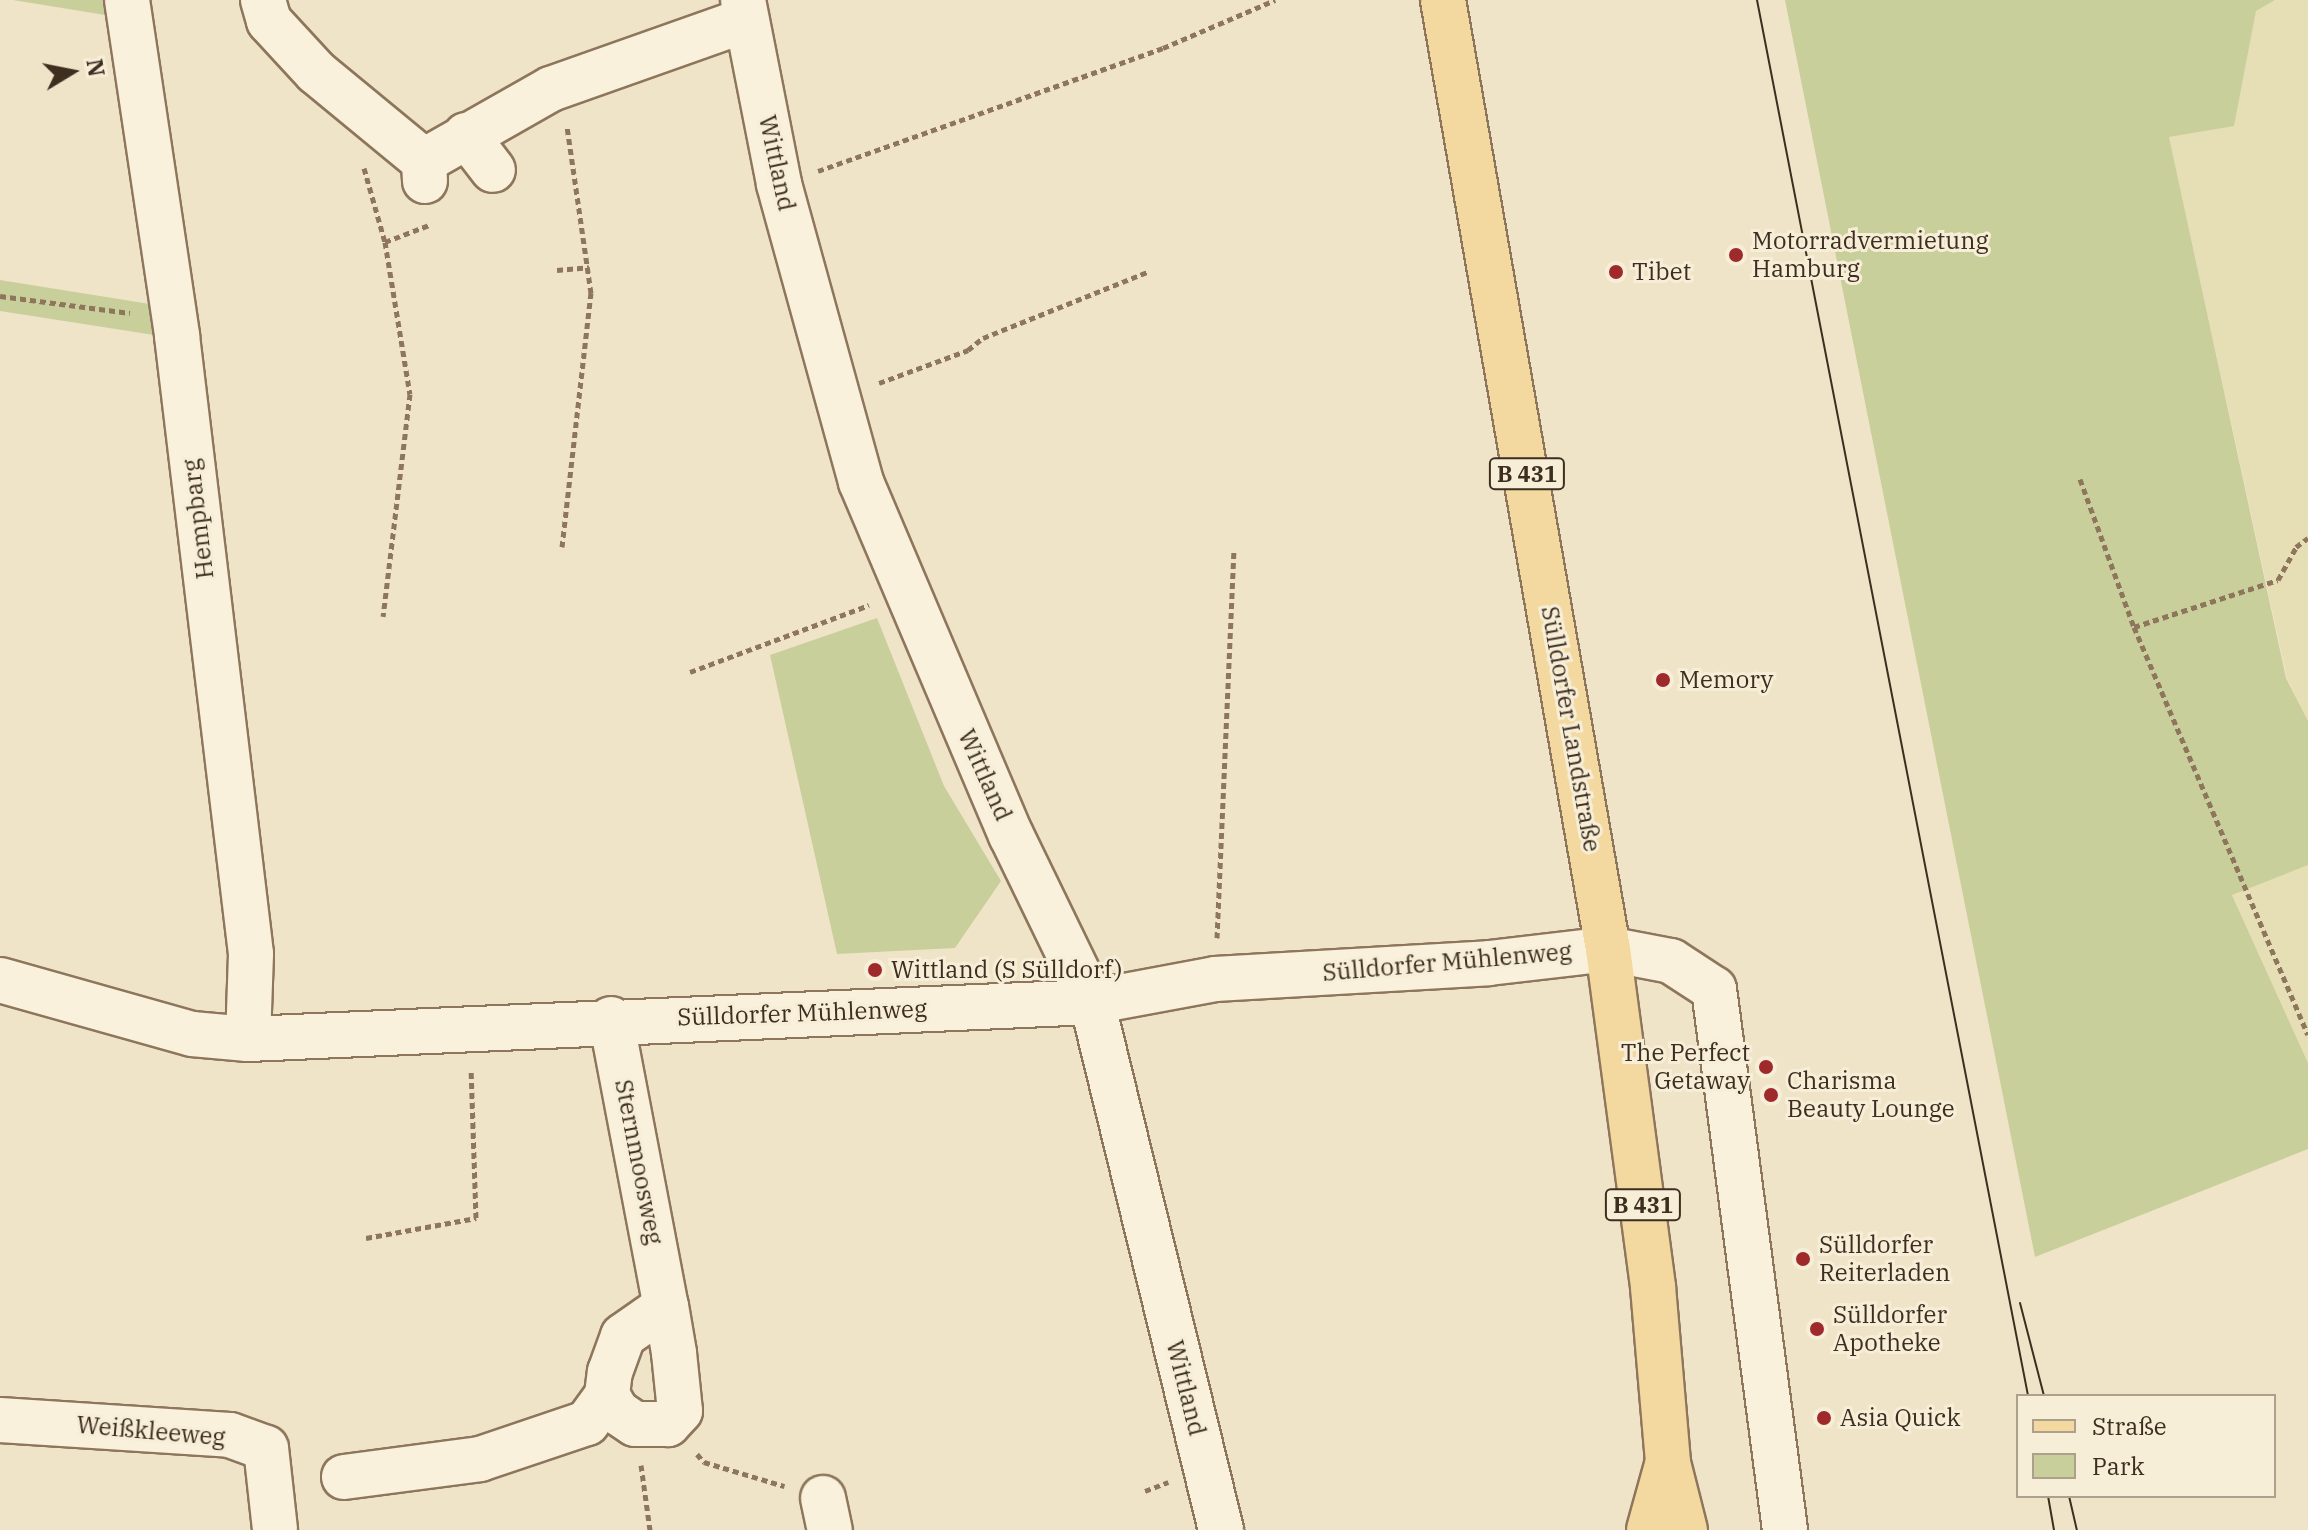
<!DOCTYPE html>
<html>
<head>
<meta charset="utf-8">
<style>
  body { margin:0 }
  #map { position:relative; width:2308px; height:1530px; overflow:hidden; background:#f0e4c8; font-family:"IBM Plex Serif",serif }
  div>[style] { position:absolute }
  .farmland>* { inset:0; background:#e6deb5 }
  .green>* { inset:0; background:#c9cf9b }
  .path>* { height:5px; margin-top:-2.5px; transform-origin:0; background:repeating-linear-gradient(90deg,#8d765c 0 6px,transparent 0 10px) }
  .roads { filter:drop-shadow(2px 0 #8d765c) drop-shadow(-2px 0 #8d765c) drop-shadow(0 2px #8d765c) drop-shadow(0 -2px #8d765c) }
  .minor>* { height:44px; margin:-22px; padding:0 22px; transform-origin:22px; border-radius:22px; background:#faf1dc }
  .major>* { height:44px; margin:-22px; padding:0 22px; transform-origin:22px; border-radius:22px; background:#f3d9a0 }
  .tram>* { height:2px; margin:-1px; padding:0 1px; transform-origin:1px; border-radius:1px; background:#3d2e20 }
  .dots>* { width:22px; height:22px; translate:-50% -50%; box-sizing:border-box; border:4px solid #f7eed8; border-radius:50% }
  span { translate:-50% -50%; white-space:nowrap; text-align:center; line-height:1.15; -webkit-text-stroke:6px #f7eed8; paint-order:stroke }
  .shield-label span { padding:2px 6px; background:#f7eed8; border:2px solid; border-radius:6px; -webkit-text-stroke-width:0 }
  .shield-label { font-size:22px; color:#3d2e20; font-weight:700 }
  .street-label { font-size:24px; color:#3d2e20 }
  .poi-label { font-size:24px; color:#3d2e20 }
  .left { translate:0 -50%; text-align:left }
  .right { translate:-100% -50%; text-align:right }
  .legend { position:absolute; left:2016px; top:1394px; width:260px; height:104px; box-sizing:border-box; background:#f7eed8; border:2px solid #ada18e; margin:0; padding:10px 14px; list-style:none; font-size:24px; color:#3d2e20 }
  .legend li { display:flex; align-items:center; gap:16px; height:40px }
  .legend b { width:40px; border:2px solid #ada18e }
  .north { position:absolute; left:32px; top:32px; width:80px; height:80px; -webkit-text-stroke:6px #f7eed8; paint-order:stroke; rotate:80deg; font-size:22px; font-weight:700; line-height:32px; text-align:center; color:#3d2e20 }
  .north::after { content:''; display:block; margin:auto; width:28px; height:36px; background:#3d2e20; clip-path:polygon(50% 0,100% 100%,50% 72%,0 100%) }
</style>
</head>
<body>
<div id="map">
  <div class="farmland">
    <div style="clip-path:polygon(2275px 0,2308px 0,2308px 721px,2287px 678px,2169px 137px,2234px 125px,2256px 11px)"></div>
    <div style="clip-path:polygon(2308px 865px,2308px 1063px,2232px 894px)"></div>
  </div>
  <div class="green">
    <div style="clip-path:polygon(13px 0,102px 0,105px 15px)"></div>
    <div style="clip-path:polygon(1785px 0,2275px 0,2256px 11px,2234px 126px,2169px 137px,2286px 678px,2308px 721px,2308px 865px,2232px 895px,2308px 1063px,2308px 1149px,2035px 1257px)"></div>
    <div style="clip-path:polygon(0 280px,150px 304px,154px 335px,0 311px)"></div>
    <div style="clip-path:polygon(877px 618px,944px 786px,1001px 881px,955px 948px,837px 954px,770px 655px)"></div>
  </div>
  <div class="path">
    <div style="left:364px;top:168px;width:77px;rotate:74.2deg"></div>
    <div style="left:385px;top:242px;width:154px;rotate:80.7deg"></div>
    <div style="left:410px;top:394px;width:224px;rotate:96.9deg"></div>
    <div style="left:818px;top:171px;width:366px;rotate:-19.6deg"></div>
    <div style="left:1163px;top:48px;width:122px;rotate:-23.2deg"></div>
    <div style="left:385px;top:242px;width:47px;rotate:-21.1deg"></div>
    <div style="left:557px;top:270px;width:32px;rotate:-5deg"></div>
    <div style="left:0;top:296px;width:131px;rotate:7.5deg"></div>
    <div style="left:879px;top:383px;width:95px;rotate:-20.3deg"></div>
    <div style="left:968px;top:350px;width:19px;rotate:-39deg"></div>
    <div style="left:983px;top:338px;width:177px;rotate:-21.9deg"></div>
    <div style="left:2080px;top:479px;width:158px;rotate:70deg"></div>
    <div style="left:2134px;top:627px;width:443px;rotate:66.9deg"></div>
    <div style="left:562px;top:547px;width:256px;rotate:-83.5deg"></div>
    <div style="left:591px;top:293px;width:168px;rotate:-98.2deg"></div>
    <div style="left:2134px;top:627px;width:151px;rotate:-18.1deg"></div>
    <div style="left:2278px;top:580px;width:38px;rotate:-61deg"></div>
    <div style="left:2296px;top:547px;width:15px;rotate:-37deg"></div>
    <div style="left:690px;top:672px;width:191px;rotate:-20.5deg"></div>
    <div style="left:1217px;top:938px;width:388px;rotate:-87.5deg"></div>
    <div style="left:366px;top:1238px;width:112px;rotate:-10.3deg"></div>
    <div style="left:476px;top:1218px;width:147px;rotate:-91.9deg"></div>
    <div style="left:697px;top:1454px;width:11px;rotate:49deg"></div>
    <div style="left:704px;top:1462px;width:84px;rotate:16.7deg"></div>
    <div style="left:641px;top:1465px;width:66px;rotate:82.1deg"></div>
    <div style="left:1145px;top:1491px;width:25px;rotate:-21deg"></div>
  </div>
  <div class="roads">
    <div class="minor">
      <div style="left:127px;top:0;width:340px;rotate:81.5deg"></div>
      <div style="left:177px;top:336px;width:622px;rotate:83.17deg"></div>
      <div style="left:251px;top:954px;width:85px;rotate:92deg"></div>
      <div style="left:263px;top:0;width:22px;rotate:74deg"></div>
      <div style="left:269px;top:21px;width:69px;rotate:47.3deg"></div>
      <div style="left:316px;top:72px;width:140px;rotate:39.5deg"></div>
      <div style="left:743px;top:0;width:187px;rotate:78.9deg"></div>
      <div style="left:779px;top:184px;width:309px;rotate:74.6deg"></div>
      <div style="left:861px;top:482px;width:384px;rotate:67deg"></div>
      <div style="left:1011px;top:835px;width:186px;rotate:64.1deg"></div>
      <div style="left:1092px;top:1002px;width:544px;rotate:76.27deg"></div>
      <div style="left:466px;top:135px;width:44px;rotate:52.4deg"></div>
      <div style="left:425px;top:181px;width:20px;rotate:-93deg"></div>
      <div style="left:424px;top:161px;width:146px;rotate:-29.6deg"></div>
      <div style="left:551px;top:89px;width:207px;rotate:-19.5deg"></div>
      <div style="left:0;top:980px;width:199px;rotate:15.7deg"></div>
      <div style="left:192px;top:1034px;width:56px;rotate:5.1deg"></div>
      <div style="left:248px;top:1039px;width:845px;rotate:-2.51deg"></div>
      <div style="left:1092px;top:1002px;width:125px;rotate:-10.6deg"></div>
      <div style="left:1215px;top:979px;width:274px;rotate:-3.3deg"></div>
      <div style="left:1489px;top:963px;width:120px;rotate:-6.7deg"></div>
      <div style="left:1608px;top:949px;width:64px;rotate:10.8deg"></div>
      <div style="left:1671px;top:961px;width:51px;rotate:33.1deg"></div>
      <div style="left:1714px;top:989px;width:546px;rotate:82.52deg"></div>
      <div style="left:611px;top:1019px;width:292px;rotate:79.2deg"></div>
      <div style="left:666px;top:1306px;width:48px;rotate:80.3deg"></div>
      <div style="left:674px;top:1353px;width:58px;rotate:84.1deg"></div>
      <div style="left:680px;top:1411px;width:18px;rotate:133deg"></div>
      <div style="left:668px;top:1424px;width:33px;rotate:180deg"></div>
      <div style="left:635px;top:1424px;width:22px;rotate:-146deg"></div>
      <div style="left:617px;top:1412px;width:20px;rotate:-120deg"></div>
      <div style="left:607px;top:1395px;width:23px;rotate:-83deg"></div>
      <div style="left:610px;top:1372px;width:38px;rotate:-70deg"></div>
      <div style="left:623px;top:1336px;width:52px;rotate:-34.9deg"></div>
      <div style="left:0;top:1420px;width:230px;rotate:3.7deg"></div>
      <div style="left:230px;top:1435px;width:38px;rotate:20deg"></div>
      <div style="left:266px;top:1448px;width:82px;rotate:83.7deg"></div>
      <div style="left:344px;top:1477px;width:137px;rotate:-7.5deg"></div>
      <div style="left:480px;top:1459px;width:113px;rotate:-18.6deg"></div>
      <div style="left:587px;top:1423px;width:34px;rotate:-54deg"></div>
      <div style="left:823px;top:1498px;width:33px;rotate:78deg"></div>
    </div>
    <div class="major">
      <div style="left:1443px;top:0;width:963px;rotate:80.14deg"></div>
      <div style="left:1608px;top:949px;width:341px;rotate:82.4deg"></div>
      <div style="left:1653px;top:1287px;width:177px;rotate:85.1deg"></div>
      <div style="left:1668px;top:1463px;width:69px;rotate:75.8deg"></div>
      <div style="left:1649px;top:1530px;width:67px;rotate:-74.5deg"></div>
    </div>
  </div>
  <div class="tram">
    <div style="left:1757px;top:0;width:1422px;rotate:79.01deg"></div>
    <div style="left:2020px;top:1303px;width:96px;rotate:75.5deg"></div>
    <div style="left:2048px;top:1496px;width:35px;rotate:80deg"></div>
    <div style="left:2069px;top:1496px;width:35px;rotate:77deg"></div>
  </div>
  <div class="dots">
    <div style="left:1736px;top:255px;background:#9e2a2b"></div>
    <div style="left:1616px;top:272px;background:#9e2a2b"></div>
    <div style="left:1663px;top:680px;background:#9e2a2b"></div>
    <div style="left:875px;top:970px;background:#9e2a2b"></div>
    <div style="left:1766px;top:1067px;background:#9e2a2b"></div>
    <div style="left:1771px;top:1095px;background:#9e2a2b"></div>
    <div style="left:1803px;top:1259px;background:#9e2a2b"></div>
    <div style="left:1817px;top:1329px;background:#9e2a2b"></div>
    <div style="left:1824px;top:1418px;background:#9e2a2b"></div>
  </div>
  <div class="shield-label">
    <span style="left:1527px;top:474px">B 431</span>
    <span style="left:1643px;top:1205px">B 431</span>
  </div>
  <div class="street-label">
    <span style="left:777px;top:163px;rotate:78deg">Wittland</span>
    <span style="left:198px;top:519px;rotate:-97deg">Hempbarg</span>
    <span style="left:1571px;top:729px;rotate:80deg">Sülldorfer Landstraße</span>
    <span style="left:985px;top:775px;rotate:66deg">Wittland</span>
    <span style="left:1447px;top:962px;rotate:-5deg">Sülldorfer Mühlenweg</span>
    <span style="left:802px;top:1013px;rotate:-2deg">Sülldorfer Mühlenweg</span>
    <span style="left:639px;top:1162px;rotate:79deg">Sternmoosweg</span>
    <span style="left:1186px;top:1388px;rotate:76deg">Wittland</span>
    <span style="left:151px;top:1431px;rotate:5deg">Weißkleeweg</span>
  </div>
  <div class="poi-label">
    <span class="left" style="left:1752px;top:255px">Motorradvermietung<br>Hamburg</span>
    <span class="left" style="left:1632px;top:272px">Tibet</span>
    <span class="left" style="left:1679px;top:680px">Memory</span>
    <span class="left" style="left:891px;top:970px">Wittland (S Sülldorf)</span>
    <span class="right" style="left:1750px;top:1067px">The Perfect<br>Getaway</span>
    <span class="left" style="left:1787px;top:1095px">Charisma<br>Beauty Lounge</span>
    <span class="left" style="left:1819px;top:1259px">Sülldorfer<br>Reiterladen</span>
    <span class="left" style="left:1833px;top:1329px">Sülldorfer<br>Apotheke</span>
    <span class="left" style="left:1840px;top:1418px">Asia Quick</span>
  </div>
  <ul class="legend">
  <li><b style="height:10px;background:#f3d9a0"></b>Straße</li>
  <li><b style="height:22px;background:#c9cf9b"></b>Park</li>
  </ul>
  <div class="north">N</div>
</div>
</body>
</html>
